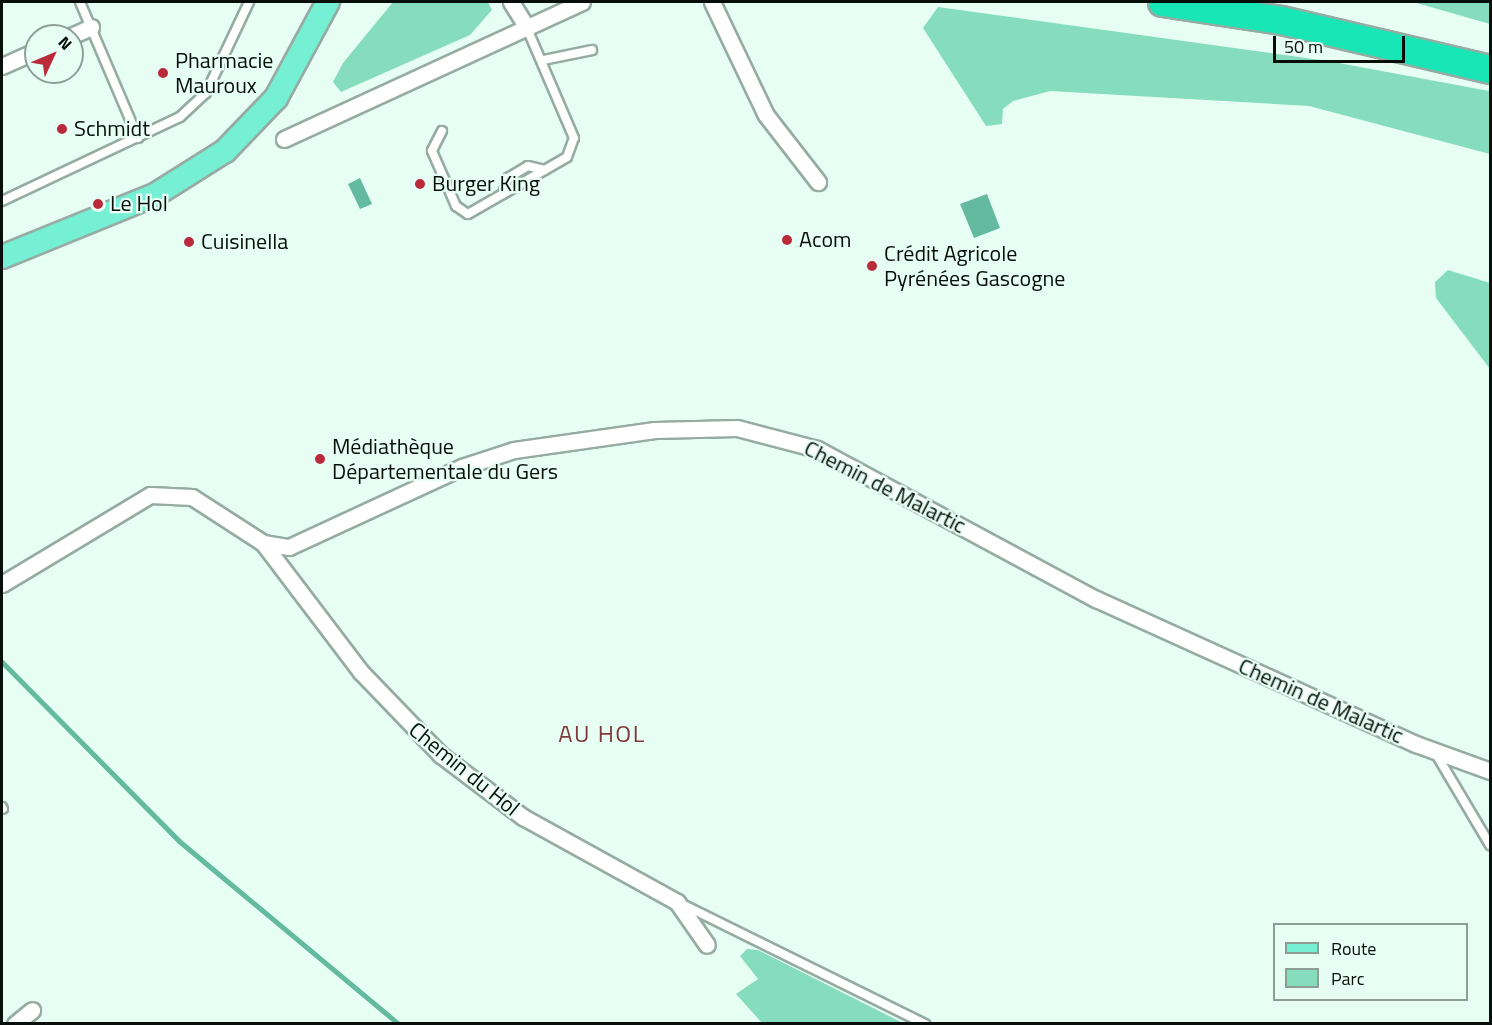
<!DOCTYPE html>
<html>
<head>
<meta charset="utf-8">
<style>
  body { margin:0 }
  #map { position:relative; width:1492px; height:1025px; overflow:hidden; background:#e7fef5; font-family:"Titillium Web",sans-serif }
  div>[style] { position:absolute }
  .green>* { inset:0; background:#86dcbf }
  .water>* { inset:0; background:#64ba9e }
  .stream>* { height:5px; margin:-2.5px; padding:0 2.5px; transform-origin:2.5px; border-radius:2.5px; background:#64ba9e }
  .roads { filter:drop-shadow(2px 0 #96aca3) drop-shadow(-2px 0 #96aca3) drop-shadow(0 2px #96aca3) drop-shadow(0 -2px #96aca3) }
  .lane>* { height:8px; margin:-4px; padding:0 4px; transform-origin:4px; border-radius:4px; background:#fff }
  .street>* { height:15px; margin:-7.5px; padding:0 7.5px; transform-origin:7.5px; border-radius:7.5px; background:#fff }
  .primary>* { height:22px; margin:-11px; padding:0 11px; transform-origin:11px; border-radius:11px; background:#75f0d4 }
  .highway>* { height:27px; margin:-13.5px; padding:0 13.5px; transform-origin:13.5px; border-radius:13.5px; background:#19e6b7 }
  .dots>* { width:16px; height:16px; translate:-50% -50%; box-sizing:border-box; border:3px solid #e7fef5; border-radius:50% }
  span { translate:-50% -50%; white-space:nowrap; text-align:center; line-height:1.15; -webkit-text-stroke:4.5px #e7fef5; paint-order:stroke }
  .poi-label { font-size:22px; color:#070e0b }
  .left { translate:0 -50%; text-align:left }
  .street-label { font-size:22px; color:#070e0b }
  .neighbourhood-label { font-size:24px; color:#7f3739; letter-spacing:1.5px }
  .frame { position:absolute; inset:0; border:3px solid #070e0b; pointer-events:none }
  .legend { position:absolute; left:1273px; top:923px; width:195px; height:78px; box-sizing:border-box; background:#e7fef5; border:2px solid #8d9e97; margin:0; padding:8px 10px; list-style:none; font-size:18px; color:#070e0b }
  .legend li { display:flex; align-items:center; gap:12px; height:30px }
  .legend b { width:30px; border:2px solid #8d9e97 }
  .north { position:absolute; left:24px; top:24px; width:60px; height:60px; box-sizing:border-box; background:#e7fef5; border:2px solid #8d9e97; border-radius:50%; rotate:46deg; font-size:16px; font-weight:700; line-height:24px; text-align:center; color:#070e0b }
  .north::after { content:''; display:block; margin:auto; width:21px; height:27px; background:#bb2a3a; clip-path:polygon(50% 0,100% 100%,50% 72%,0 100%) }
  .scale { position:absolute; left:1273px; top:36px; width:132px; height:27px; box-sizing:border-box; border:3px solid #070e0b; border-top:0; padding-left:8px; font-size:18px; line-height:21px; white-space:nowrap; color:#070e0b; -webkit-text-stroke:4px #e7fef5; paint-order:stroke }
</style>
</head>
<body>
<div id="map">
  <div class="green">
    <div style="clip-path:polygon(393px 2px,488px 2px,492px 10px,470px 35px,341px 92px,333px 82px,343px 63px)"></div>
    <div style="clip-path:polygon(1413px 2px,1490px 2px,1490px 24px)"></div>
    <div style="clip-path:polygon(938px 7px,1328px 61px,1489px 91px,1490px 154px,1309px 106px,1050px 91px,1013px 101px,1003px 109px,1002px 124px,986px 126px,923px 28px)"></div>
    <div style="clip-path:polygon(1448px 270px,1490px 283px,1490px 369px,1436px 298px,1435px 282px)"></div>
    <div style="clip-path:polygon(747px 949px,758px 950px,903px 1023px,762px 1023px,736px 994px,758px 979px,740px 956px)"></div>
  </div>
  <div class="water">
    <div style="clip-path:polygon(360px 178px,372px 204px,360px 209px,348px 184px)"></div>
    <div style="clip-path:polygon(987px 194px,1000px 228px,974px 238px,960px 204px)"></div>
  </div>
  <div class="stream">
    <div style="left:2px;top:662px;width:252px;rotate:45.3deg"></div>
    <div style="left:179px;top:841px;width:286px;rotate:39.8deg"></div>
  </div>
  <div class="roads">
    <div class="lane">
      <div style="left:80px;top:2px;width:148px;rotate:66.9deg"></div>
      <div style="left:543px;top:60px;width:50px;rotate:-11.5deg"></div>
      <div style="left:442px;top:131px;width:22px;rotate:117deg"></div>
      <div style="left:432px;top:151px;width:60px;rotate:66.4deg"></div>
      <div style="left:456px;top:206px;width:14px;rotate:34deg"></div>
      <div style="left:468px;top:214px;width:114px;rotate:-29.9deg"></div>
      <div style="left:567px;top:157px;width:20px;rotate:-70deg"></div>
      <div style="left:574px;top:138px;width:122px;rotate:-113.2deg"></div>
      <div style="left:503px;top:194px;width:17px;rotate:-73deg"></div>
      <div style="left:508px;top:178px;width:23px;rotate:-31deg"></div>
      <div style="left:528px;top:166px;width:17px;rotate:13deg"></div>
      <div style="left:2px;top:201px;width:197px;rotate:-25.3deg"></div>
      <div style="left:180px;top:117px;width:35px;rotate:-43deg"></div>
      <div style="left:206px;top:93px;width:101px;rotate:-64.7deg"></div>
      <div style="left:1436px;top:754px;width:106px;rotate:59.3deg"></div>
      <div style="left:2px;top:807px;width:2px;rotate:63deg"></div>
      <div style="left:684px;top:905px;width:269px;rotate:26.3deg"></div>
    </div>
    <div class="street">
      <div style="left:511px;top:2px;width:28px;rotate:58deg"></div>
      <div style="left:712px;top:2px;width:125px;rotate:64.5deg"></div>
      <div style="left:766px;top:115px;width:85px;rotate:52.2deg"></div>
      <div style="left:71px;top:36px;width:22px;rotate:-24deg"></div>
      <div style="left:2px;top:66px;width:37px;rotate:-24deg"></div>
      <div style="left:284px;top:139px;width:328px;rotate:-24.7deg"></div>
      <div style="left:263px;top:543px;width:162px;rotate:52.8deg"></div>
      <div style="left:361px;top:672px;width:115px;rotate:46.1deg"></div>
      <div style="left:441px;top:755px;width:103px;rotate:37.1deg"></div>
      <div style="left:523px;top:817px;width:176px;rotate:28.9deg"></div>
      <div style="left:677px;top:902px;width:52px;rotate:55.1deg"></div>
      <div style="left:2px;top:584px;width:173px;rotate:-31deg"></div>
      <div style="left:150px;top:495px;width:42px;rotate:2.7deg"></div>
      <div style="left:192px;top:497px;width:85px;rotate:32.9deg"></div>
      <div style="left:263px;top:543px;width:26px;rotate:9deg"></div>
      <div style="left:289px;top:547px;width:191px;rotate:-24.8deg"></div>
      <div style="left:462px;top:467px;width:55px;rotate:-18.1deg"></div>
      <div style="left:514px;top:450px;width:142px;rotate:-8.1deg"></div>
      <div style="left:655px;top:430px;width:82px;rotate:-1.4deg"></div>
      <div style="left:737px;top:428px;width:83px;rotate:14.7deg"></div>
      <div style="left:817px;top:449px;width:317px;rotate:28.3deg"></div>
      <div style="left:1096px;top:599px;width:351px;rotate:24.4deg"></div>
      <div style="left:1416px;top:744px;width:79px;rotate:20deg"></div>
      <div style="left:15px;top:1024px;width:22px;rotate:-39deg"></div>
    </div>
    <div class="primary">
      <div style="left:2px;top:257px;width:165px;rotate:-22.1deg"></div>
      <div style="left:155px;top:195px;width:83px;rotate:-32.2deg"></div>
      <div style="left:225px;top:151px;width:74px;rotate:-46.1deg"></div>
      <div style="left:276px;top:98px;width:109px;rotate:-61.6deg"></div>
    </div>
    <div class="highway">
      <div style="left:1162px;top:2px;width:120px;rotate:8.6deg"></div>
      <div style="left:1281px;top:20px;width:215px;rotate:13.2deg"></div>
    </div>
  </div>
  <div class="dots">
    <div style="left:163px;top:73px;background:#bb2a3a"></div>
    <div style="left:62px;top:129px;background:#bb2a3a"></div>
    <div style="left:420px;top:184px;background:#bb2a3a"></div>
    <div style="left:98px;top:204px;background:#bb2a3a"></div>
    <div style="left:787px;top:240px;background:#bb2a3a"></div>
    <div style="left:189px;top:242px;background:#bb2a3a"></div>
    <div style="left:872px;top:266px;background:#bb2a3a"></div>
    <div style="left:320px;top:459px;background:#bb2a3a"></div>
  </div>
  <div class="poi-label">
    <span class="left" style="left:175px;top:73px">Pharmacie<br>Mauroux</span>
    <span class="left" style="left:74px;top:129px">Schmidt</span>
    <span class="left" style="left:432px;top:184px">Burger King</span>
    <span class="left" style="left:110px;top:204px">Le Hol</span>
    <span class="left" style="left:799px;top:240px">Acom</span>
    <span class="left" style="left:201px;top:242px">Cuisinella</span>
    <span class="left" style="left:884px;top:266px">Crédit Agricole<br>Pyrénées Gascogne</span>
    <span class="left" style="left:332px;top:459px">Médiathèque<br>Départementale du Gers</span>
  </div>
  <div class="street-label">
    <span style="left:885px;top:487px;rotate:27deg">Chemin de Malartic</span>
    <span style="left:1321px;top:701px;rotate:24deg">Chemin de Malartic</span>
    <span style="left:464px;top:769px;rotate:39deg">Chemin du Hol</span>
  </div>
  <div class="neighbourhood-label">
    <span style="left:602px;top:734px">AU HOL</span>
  </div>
  <div class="frame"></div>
  <ul class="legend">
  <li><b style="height:8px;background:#75f0d4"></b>Route</li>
  <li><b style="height:16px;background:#86dcbf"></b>Parc</li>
  </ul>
  <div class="north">N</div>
  <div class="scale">50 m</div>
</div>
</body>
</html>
